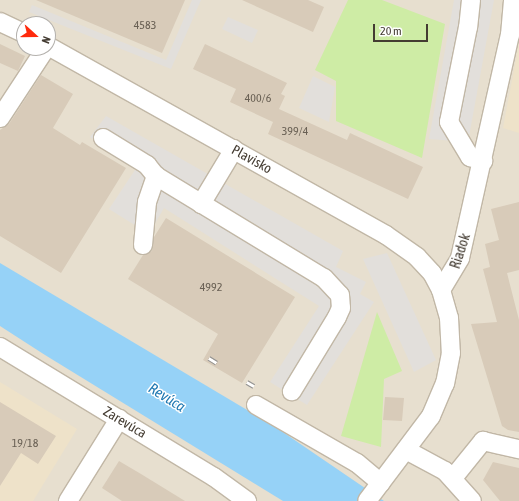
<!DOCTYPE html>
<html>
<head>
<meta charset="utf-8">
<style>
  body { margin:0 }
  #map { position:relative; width:519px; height:501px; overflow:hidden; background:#f3ede1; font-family:"Asap Condensed",sans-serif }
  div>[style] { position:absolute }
  .residential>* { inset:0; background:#e7dfcf }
  .education>* { inset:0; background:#eee2c9 }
  .green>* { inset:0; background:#ceeca5 }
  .parking>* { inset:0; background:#e2dfdb }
  .water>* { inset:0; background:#96d2f7 }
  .building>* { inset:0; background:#d8cbb9 }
  .roads { filter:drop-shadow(1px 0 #c1b7a6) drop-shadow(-1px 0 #c1b7a6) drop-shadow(0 1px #c1b7a6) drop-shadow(0 -1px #c1b7a6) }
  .minor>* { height:18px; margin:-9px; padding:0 9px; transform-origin:9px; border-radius:9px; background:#fff }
  .rail>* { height:4.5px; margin-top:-2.25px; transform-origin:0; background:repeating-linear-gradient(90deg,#fff 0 9px,#939393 0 18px); box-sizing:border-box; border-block:1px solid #939393 }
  span { translate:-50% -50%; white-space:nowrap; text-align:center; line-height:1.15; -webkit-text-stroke:3px #fff; paint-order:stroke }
  .number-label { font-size:12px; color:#696054 }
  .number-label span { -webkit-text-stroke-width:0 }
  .street-label { font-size:14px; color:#443c32 }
  .water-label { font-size:15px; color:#2079b2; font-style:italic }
  .north { position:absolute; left:16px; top:16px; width:40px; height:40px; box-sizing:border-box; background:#fff; border:1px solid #b4b1ad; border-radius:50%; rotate:111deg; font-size:11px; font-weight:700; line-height:16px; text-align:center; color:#443c32 }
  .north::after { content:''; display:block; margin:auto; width:14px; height:18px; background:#ff2a0c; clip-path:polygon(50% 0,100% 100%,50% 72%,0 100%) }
  .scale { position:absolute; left:373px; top:24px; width:55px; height:18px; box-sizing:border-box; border:2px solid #443c32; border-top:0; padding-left:5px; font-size:12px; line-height:14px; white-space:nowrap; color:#443c32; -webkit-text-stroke:3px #fff; paint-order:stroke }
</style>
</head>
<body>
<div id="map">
  <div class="residential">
    <div style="clip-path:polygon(evenodd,0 0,519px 0,519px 501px,0 501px,0 0,24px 24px,48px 24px,48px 48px,24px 48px,24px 24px)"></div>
  </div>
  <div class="education">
    <div style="clip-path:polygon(519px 43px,519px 133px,503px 128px)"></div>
    <div style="clip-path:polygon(0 382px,77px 429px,33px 501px,0 501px)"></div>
  </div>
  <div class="green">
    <div style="clip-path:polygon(348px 0,382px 0,445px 24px,422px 158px,336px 121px,336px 81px,315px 70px)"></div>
    <div style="clip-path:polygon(377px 312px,402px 371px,384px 379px,381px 447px,341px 436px)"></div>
  </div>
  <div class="parking">
    <div style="clip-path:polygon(192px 0,201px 0,171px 69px,29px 12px,32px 5px,166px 60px)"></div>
    <div style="clip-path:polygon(454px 0,494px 0,468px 142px,429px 139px)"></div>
    <div style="clip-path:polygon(228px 17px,258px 30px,252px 43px,222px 29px)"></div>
    <div style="clip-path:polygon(313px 76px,335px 87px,329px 122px,299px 108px)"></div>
    <div style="clip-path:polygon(106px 116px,343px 251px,336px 267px,366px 282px,360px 294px,374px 302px,307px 405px,270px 382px,319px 306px,164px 208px,149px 234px,109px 209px,137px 167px,90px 137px)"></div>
    <div style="clip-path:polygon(387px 253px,436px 360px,414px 372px,363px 259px)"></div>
  </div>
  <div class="water">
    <div style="clip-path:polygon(0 263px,274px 426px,384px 501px,283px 501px,45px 355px,0 326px)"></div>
  </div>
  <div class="building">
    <div style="clip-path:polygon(36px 0,185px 0,162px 53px)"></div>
    <div style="clip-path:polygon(242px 0,308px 0,324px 7px,313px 32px)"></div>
    <div style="clip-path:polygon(0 44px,25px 56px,18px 71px,0 63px)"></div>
    <div style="clip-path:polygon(205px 44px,287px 83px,281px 94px,285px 96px,279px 109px,347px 140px,350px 133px,423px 167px,408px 199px,268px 134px,273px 122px,230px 102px,236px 89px,193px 69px)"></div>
    <div style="clip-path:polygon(41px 75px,73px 94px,53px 128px,80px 145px,82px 142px,126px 168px,61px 273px,0 236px,0 130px,9px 124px)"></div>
    <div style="clip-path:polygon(519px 202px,519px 270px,507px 273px,519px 320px,519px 432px,508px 430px,502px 426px,471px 324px,497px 322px,483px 269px,490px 267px,485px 244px,499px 240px,491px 209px)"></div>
    <div style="clip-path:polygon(166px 218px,295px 297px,242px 383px,203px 360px,218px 334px,128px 279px,143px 255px,152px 251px,154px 237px)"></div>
    <div style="clip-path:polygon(385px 397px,404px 398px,402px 421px,383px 420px)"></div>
    <div style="clip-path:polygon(0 402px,56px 436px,38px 464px,21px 453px,0 486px)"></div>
    <div style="clip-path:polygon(119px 461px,141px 474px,185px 501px,122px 501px,102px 488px)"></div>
    <div style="clip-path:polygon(493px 462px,519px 468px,519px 501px,500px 501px,483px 480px)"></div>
  </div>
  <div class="roads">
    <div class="minor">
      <div style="left:471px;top:0;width:27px;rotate:96deg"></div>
      <div style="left:468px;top:27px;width:97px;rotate:101.3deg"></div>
      <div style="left:449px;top:122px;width:41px;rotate:59deg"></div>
      <div style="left:470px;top:157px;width:14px;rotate:17deg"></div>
      <div style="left:0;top:22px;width:26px;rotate:25deg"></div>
      <div style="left:48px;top:46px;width:387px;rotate:29.2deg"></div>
      <div style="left:386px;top:235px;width:38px;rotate:35deg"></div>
      <div style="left:417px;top:257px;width:22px;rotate:47deg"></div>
      <div style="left:432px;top:273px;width:19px;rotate:62deg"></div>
      <div style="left:441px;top:290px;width:29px;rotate:74deg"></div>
      <div style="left:449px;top:318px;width:35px;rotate:87deg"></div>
      <div style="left:451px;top:353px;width:31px;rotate:101deg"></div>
      <div style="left:445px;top:383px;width:36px;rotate:113deg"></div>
      <div style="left:431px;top:416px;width:106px;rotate:127deg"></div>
      <div style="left:0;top:118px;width:84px;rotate:-56.7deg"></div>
      <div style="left:103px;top:138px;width:52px;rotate:31.5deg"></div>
      <div style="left:147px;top:165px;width:14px;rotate:51deg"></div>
      <div style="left:156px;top:176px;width:197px;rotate:31.3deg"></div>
      <div style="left:324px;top:278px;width:23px;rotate:47deg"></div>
      <div style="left:340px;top:295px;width:13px;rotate:86deg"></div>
      <div style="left:341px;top:308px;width:10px;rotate:114deg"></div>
      <div style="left:337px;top:317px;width:87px;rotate:121.3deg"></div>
      <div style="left:201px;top:204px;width:64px;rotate:-59deg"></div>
      <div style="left:143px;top:245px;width:43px;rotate:-84.7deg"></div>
      <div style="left:147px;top:202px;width:28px;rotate:-71deg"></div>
      <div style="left:441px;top:290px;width:37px;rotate:-59deg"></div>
      <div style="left:460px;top:258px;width:229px;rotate:-77.4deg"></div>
      <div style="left:510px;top:35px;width:35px;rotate:-85deg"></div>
      <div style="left:0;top:347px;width:250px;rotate:31.3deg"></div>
      <div style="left:214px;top:477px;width:41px;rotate:36deg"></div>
      <div style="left:256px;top:405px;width:116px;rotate:29.9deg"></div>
      <div style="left:357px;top:463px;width:31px;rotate:40deg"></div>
      <div style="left:406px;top:450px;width:44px;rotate:28.3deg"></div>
      <div style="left:445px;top:471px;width:40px;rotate:48deg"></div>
      <div style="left:453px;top:478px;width:48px;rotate:-51deg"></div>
      <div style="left:483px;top:441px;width:37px;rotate:13deg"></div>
      <div style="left:68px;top:501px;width:97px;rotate:-58.1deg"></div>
    </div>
  </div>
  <div class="rail">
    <div style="left:209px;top:358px;width:9px;rotate:32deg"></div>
    <div style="left:247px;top:382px;width:8px;rotate:30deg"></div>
  </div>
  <div class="number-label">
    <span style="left:145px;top:26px">4583</span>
    <span style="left:258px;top:99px">400/6</span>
    <span style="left:295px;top:132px">399/4</span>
    <span style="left:211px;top:288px">4992</span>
    <span style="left:25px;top:444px">19/18</span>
  </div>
  <div class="street-label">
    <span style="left:252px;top:159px;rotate:29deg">Plavisko</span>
    <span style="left:460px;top:251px;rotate:-72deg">Riadok</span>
    <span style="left:125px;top:422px;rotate:31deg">Zarevúca</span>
  </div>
  <div class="water-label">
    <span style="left:167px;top:397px;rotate:32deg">Revúca</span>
  </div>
  <div class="north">N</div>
  <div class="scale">20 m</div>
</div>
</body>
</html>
